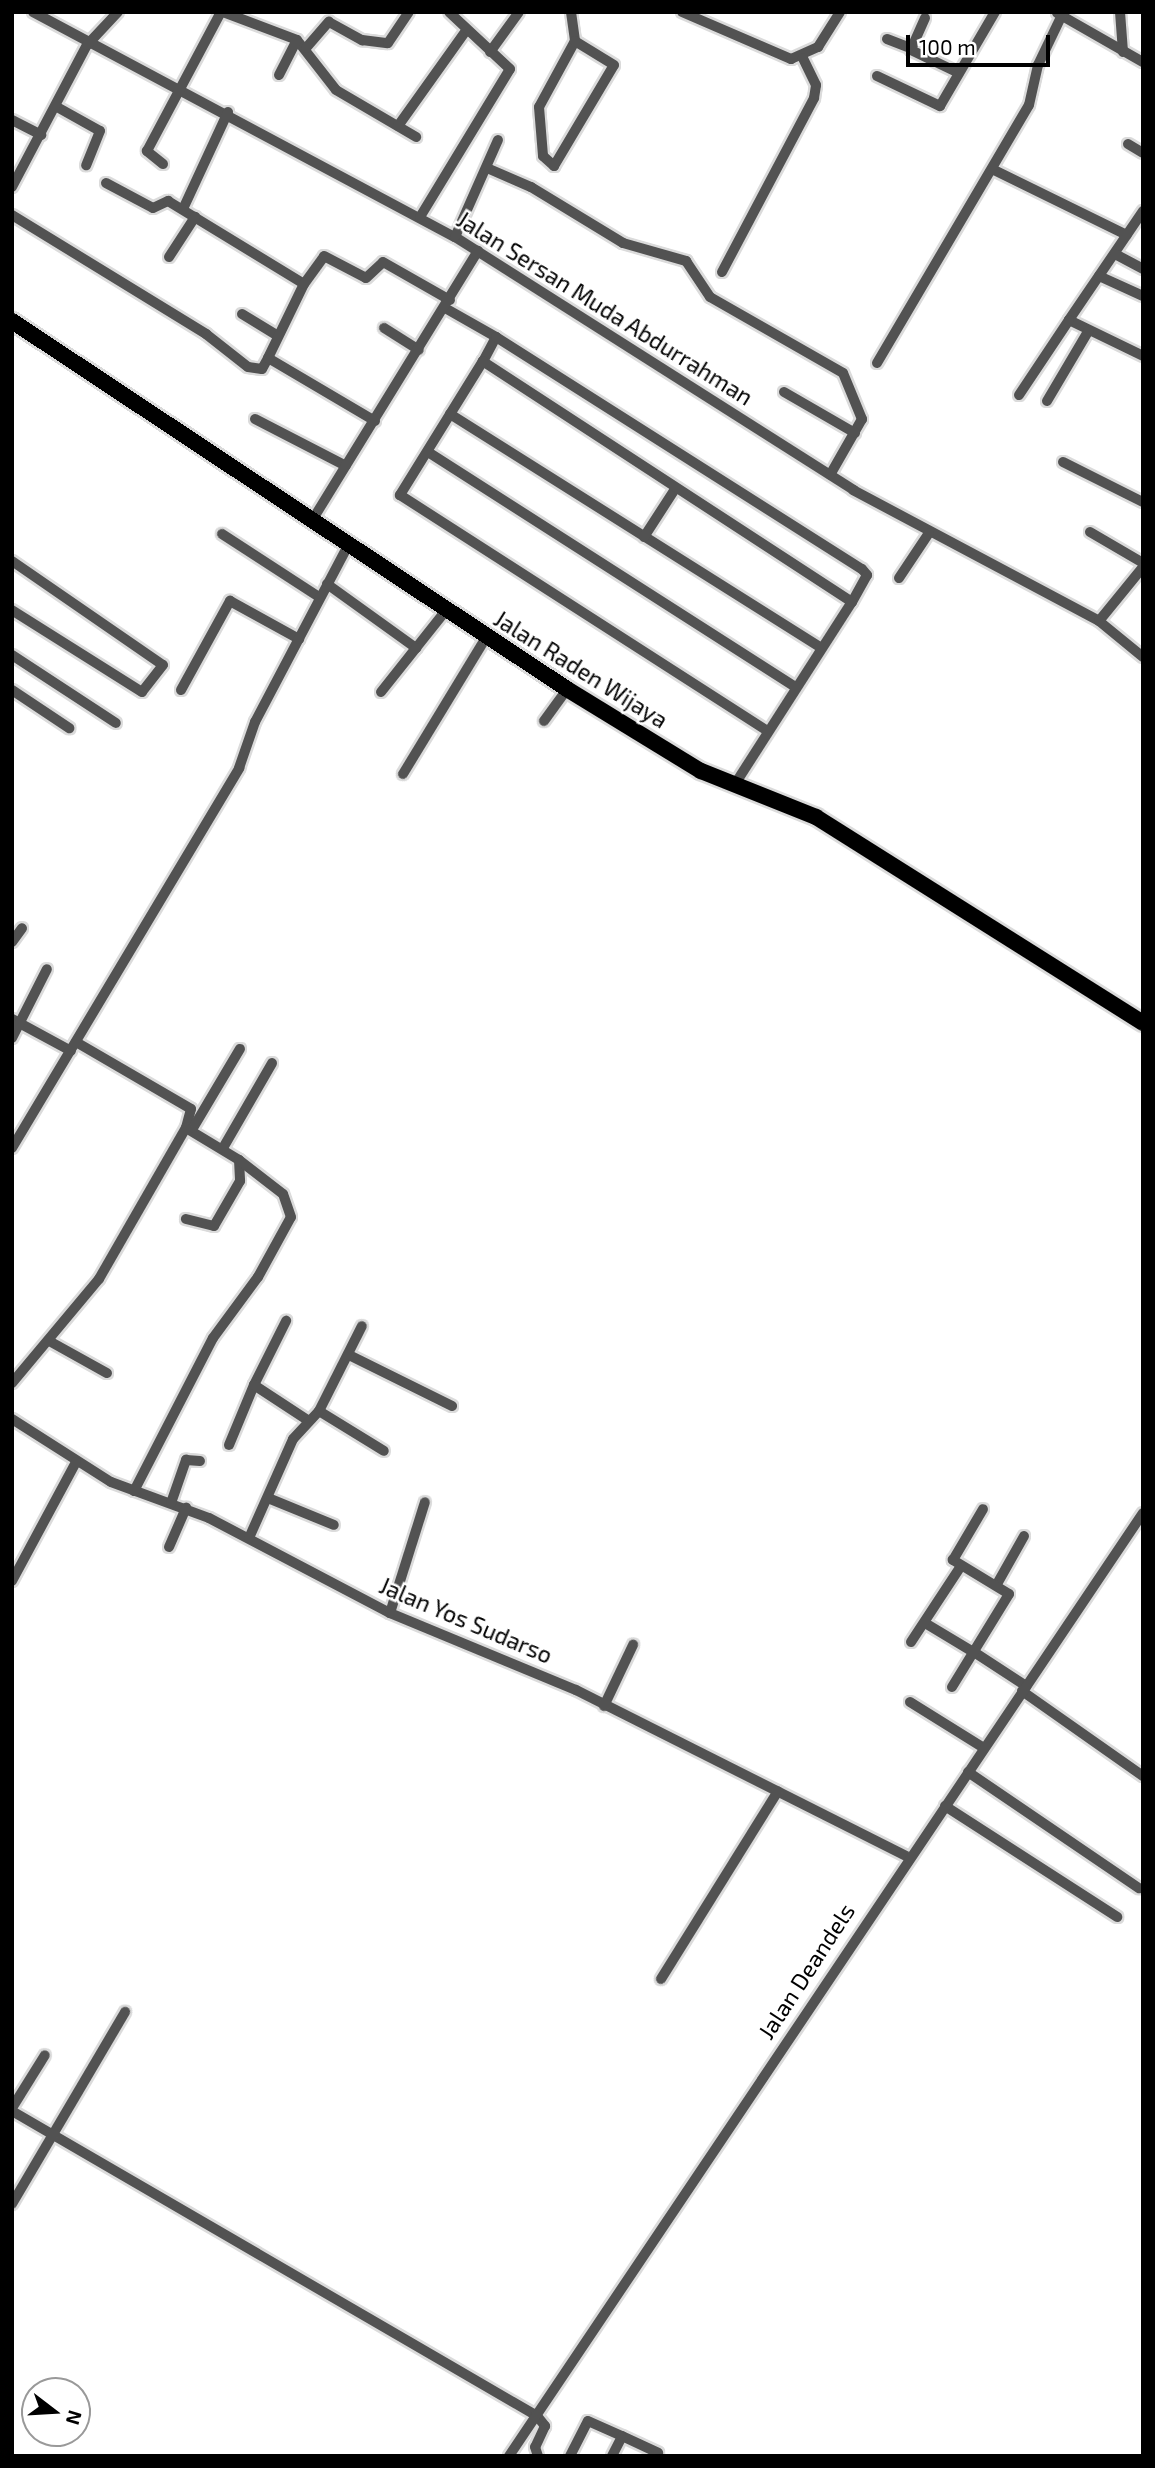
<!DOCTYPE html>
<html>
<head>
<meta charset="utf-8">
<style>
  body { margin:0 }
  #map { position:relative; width:1155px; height:2468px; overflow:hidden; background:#fff; font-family:"Exo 2",sans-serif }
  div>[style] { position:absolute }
  .roads { filter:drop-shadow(2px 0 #dbdbdb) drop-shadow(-2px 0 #dbdbdb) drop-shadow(0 2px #dbdbdb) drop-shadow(0 -2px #dbdbdb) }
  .minor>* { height:10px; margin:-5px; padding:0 5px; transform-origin:5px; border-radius:5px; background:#525252 }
  .highway>* { height:16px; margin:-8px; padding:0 8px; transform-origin:8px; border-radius:8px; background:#000 }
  span { translate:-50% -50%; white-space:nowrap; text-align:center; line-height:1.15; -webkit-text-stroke:5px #fff; paint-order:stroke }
  .street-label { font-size:23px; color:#000 }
  .frame { position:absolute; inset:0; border:14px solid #000; pointer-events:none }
  .north { position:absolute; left:21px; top:2377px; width:70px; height:70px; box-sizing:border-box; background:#fff; border:2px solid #999; border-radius:50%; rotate:107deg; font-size:19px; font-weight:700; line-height:28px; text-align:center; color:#000 }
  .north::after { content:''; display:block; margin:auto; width:24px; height:32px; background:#000; clip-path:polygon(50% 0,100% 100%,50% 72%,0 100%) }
  .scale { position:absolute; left:906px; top:35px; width:144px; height:32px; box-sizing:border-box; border:4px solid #000; border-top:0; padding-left:9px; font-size:21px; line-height:24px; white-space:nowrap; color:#000; -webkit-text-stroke:5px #fff; paint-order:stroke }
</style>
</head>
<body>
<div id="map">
  <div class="roads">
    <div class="minor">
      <div style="left:33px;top:12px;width:478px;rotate:28.1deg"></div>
      <div style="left:455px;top:237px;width:472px;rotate:32.4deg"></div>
      <div style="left:853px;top:490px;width:279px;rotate:28deg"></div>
      <div style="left:1099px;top:621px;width:57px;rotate:39.3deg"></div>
      <div style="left:223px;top:12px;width:79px;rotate:20.7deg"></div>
      <div style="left:297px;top:40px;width:63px;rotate:52deg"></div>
      <div style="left:336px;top:90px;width:93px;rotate:30.4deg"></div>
      <div style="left:571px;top:12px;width:29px;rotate:82deg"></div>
      <div style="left:575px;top:41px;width:75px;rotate:118.6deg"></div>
      <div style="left:539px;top:107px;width:49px;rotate:85.3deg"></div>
      <div style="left:543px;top:156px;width:15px;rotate:42deg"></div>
      <div style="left:554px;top:166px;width:117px;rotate:-59.3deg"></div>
      <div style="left:614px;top:65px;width:46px;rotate:-148.4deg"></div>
      <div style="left:682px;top:12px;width:119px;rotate:23.3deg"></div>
      <div style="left:791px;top:59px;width:30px;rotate:-24deg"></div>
      <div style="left:818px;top:47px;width:41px;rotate:-57.8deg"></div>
      <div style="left:1120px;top:12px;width:40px;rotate:85.7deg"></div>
      <div style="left:1057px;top:13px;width:99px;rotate:29.7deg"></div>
      <div style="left:925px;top:18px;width:35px;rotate:114deg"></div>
      <div style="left:911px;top:50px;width:53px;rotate:25.6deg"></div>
      <div style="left:887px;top:39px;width:25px;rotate:21deg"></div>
      <div style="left:306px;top:48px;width:35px;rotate:-49deg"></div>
      <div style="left:329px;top:22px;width:38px;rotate:29deg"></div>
      <div style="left:362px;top:40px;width:26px;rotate:7deg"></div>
      <div style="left:388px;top:43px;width:37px;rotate:-56deg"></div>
      <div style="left:490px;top:52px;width:49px;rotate:-54.1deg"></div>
      <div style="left:279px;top:75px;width:39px;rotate:-63deg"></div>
      <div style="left:877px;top:76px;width:70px;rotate:25.5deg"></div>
      <div style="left:940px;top:106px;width:109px;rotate:-59.7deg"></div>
      <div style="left:57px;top:107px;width:49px;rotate:29.2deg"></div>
      <div style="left:100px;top:131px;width:37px;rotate:112deg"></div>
      <div style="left:12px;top:120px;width:33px;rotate:27deg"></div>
      <div style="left:398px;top:126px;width:115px;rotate:-54.5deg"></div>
      <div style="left:1128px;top:144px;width:17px;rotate:31deg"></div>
      <div style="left:163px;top:164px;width:21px;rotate:-141deg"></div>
      <div style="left:147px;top:151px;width:157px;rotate:-62deg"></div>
      <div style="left:487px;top:168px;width:48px;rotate:23.4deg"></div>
      <div style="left:531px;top:187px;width:108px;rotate:31.3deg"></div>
      <div style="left:623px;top:243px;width:66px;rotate:15.9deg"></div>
      <div style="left:686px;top:261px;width:43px;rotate:56.3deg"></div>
      <div style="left:710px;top:297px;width:153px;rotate:29.7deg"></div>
      <div style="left:843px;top:373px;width:50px;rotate:67.6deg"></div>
      <div style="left:862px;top:419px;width:64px;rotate:119.7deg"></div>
      <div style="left:992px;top:169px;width:150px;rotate:26.1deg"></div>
      <div style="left:106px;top:183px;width:53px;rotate:28deg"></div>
      <div style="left:153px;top:208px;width:17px;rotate:-25deg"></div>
      <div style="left:168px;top:201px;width:159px;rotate:31.4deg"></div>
      <div style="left:12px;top:187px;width:161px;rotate:-62.2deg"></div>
      <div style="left:87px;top:45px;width:45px;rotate:-46.8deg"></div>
      <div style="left:183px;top:209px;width:107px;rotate:-65.1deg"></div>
      <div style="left:1143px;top:211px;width:132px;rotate:124.2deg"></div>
      <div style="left:1069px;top:320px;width:82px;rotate:25.9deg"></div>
      <div style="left:12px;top:215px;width:228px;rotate:31.5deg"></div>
      <div style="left:206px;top:334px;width:53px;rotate:38.2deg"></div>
      <div style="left:248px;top:367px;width:14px;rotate:8deg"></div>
      <div style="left:262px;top:369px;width:13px;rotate:-61deg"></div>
      <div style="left:420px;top:217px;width:173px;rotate:-58.7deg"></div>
      <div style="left:510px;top:69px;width:83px;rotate:-136.9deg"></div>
      <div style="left:455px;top:237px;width:106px;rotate:-66.1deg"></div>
      <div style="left:1115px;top:254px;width:32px;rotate:28deg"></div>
      <div style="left:169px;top:257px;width:48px;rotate:-57deg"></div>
      <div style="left:722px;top:272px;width:197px;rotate:-62.1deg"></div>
      <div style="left:814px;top:98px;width:13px;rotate:-81deg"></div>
      <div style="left:816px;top:85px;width:30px;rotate:-116deg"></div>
      <div style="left:1099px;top:276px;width:48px;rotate:24.4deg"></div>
      <div style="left:445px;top:308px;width:59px;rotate:29.6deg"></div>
      <div style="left:496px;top:337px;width:27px;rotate:118deg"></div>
      <div style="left:242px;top:314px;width:42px;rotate:31.4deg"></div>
      <div style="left:384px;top:328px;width:41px;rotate:32.2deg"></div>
      <div style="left:496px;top:337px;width:433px;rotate:32.4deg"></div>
      <div style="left:862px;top:569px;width:8px;rotate:50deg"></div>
      <div style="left:867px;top:575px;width:31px;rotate:119deg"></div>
      <div style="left:877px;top:363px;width:299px;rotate:-59.5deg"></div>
      <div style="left:1029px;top:105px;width:41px;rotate:-77.3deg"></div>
      <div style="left:1038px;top:65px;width:55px;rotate:-64.4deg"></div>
      <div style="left:784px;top:392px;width:82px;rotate:30deg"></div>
      <div style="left:1019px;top:395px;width:90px;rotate:-56.3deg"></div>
      <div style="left:1047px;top:401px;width:82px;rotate:-59.4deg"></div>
      <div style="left:450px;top:414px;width:439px;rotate:32.2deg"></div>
      <div style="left:255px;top:419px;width:102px;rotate:27.3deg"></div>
      <div style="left:375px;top:421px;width:124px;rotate:-149.5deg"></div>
      <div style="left:268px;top:358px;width:82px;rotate:-64.1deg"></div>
      <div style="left:304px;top:284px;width:34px;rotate:-54deg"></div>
      <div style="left:324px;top:256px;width:47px;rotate:27.6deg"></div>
      <div style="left:366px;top:278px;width:23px;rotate:-43deg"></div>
      <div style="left:383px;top:262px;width:77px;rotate:29.6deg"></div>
      <div style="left:428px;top:452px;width:437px;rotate:32.6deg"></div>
      <div style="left:1063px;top:462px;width:89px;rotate:26.6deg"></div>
      <div style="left:313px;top:519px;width:315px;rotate:-58.4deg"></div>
      <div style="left:1090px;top:532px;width:61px;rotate:30.3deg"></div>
      <div style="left:222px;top:534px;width:116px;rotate:33deg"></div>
      <div style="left:644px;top:537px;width:57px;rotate:-57.1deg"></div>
      <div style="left:12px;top:561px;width:183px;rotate:34.6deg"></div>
      <div style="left:163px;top:665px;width:34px;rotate:128deg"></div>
      <div style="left:142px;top:692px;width:154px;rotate:-147.8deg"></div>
      <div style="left:899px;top:578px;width:54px;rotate:-56.3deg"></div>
      <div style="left:327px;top:584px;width:110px;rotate:35.7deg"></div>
      <div style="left:416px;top:648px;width:50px;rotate:-51.5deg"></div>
      <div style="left:1099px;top:621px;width:70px;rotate:-50.8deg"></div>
      <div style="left:12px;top:655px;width:124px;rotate:33.2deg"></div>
      <div style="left:12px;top:690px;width:69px;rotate:33.7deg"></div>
      <div style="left:181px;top:690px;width:102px;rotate:-61.2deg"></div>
      <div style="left:230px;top:601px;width:79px;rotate:28.8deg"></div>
      <div style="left:381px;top:692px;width:56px;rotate:-51.5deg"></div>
      <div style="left:544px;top:721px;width:39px;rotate:-54deg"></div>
      <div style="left:403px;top:774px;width:162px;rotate:-58.7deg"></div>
      <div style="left:735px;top:784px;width:216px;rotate:-57.3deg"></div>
      <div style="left:852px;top:602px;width:441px;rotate:-146.9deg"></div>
      <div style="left:483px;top:361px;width:158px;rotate:121.8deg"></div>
      <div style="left:400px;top:495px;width:437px;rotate:32.7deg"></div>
      <div style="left:12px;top:942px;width:17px;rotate:-54deg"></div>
      <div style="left:12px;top:1019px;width:67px;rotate:28.5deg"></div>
      <div style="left:12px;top:1038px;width:77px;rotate:-63.1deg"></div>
      <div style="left:76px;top:1042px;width:133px;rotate:30.2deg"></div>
      <div style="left:191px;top:1109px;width:20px;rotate:105deg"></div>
      <div style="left:186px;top:1128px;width:62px;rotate:31.1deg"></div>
      <div style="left:239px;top:1160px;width:21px;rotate:87deg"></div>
      <div style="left:240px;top:1181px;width:52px;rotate:120deg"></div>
      <div style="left:214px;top:1226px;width:29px;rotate:-166deg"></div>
      <div style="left:193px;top:1128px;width:92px;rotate:-59.3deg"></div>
      <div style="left:12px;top:1148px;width:443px;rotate:-59.1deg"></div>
      <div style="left:239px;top:768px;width:49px;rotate:-70.8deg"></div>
      <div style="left:255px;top:722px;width:201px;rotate:-62.2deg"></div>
      <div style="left:223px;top:1148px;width:98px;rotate:-60deg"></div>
      <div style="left:51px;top:1342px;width:64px;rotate:29deg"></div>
      <div style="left:349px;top:1355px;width:115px;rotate:26.3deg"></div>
      <div style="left:12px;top:1383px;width:136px;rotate:-50.1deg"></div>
      <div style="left:99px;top:1279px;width:174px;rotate:-60.1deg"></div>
      <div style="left:254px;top:1385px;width:72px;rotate:-63.4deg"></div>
      <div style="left:319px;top:1411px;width:76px;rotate:31.6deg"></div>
      <div style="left:12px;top:1419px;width:117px;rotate:32.5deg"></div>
      <div style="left:111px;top:1482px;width:104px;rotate:20.2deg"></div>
      <div style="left:209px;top:1518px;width:204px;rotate:27.7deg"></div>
      <div style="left:390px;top:1613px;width:201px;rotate:22.5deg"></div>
      <div style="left:576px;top:1690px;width:369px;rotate:26.7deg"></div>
      <div style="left:229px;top:1445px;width:65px;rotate:-67.4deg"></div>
      <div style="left:254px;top:1385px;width:62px;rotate:33.2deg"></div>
      <div style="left:134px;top:1491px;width:172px;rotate:-62.7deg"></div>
      <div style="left:213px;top:1338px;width:76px;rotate:-53.6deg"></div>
      <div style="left:258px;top:1277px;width:68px;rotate:-61.2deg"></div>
      <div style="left:291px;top:1217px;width:24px;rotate:-109deg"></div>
      <div style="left:283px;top:1194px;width:56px;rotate:-142.3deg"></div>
      <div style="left:268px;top:1498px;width:71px;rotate:22.2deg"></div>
      <div style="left:171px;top:1503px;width:46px;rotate:-70.8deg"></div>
      <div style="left:186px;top:1460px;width:14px;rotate:4deg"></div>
      <div style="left:249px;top:1538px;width:108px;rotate:-66deg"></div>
      <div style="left:293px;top:1439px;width:38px;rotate:-47deg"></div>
      <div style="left:319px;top:1411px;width:95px;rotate:-63.2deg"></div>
      <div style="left:169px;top:1547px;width:43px;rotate:-66.4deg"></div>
      <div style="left:12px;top:1581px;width:135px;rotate:-61.7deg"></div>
      <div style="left:997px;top:1584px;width:55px;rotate:-60.6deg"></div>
      <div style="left:390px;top:1613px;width:116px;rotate:-72.5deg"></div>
      <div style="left:925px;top:1623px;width:58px;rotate:31deg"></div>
      <div style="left:911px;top:1642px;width:91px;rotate:-56.7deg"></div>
      <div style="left:977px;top:1654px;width:59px;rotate:33.1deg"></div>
      <div style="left:952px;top:1687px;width:109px;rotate:-58.5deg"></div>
      <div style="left:1009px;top:1594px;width:66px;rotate:-148.7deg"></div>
      <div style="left:953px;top:1560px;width:59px;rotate:-59.5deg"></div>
      <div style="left:1022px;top:1691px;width:148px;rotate:35.1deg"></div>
      <div style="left:910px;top:1702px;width:87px;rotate:31.9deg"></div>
      <div style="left:604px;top:1706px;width:68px;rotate:-64.6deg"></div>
      <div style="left:968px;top:1772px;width:207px;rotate:34.2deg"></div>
      <div style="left:945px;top:1806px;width:205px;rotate:32.8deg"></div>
      <div style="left:661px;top:1979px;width:221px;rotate:-58.1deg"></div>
      <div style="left:12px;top:2108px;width:62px;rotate:-58.1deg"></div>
      <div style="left:12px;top:2111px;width:607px;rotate:30.15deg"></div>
      <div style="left:537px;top:2416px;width:13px;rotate:51deg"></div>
      <div style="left:545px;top:2426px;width:23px;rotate:115deg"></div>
      <div style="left:535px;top:2447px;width:9px;rotate:72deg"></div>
      <div style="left:12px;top:2204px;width:223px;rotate:-59.5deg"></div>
      <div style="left:509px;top:2456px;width:1136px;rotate:-56.09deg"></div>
      <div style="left:570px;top:2456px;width:39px;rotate:-63deg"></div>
      <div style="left:588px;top:2421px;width:37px;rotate:24deg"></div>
      <div style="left:612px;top:2456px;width:22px;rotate:-63deg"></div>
      <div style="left:622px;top:2436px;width:40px;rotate:25deg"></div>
    </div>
    <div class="highway">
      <div style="left:12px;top:321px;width:666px;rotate:33.55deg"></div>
      <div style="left:567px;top:689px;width:157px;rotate:31.5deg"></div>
      <div style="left:701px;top:771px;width:124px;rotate:21.8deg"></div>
      <div style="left:816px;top:817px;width:386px;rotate:32.2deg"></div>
    </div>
  </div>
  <div class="street-label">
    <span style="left:605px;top:308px;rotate:32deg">Jalan Sersan Muda Abdurrahman</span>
    <span style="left:581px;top:669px;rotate:32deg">Jalan Raden Wijaya</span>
    <span style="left:466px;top:1620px;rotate:23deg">Jalan Yos Sudarso</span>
    <span style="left:806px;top:1971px;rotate:-57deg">Jalan Deandels</span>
  </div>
  <div class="frame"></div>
  <div class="north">N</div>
  <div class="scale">100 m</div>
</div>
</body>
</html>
